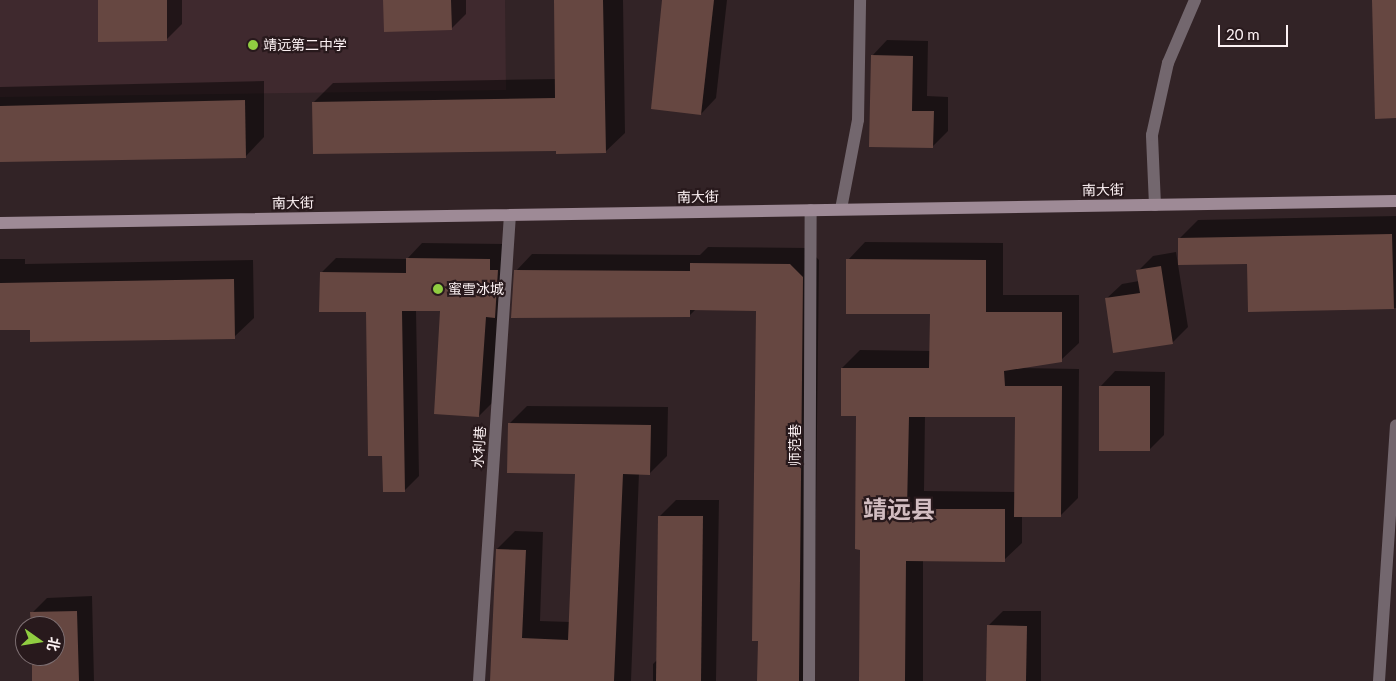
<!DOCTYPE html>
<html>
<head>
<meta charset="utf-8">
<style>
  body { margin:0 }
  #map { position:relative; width:1396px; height:681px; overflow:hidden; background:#322326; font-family:Lato,"Noto Sans SC",sans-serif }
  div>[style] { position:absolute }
  .built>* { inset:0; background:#3f292e }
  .shadow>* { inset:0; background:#0007 }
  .building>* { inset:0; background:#664741 }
  .street>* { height:12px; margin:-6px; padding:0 6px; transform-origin:6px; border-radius:6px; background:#73676e }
  .secondary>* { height:12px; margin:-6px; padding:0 6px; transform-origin:6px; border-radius:6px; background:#9e8a96 }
  .dots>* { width:14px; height:14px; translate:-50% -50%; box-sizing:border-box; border:2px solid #28191c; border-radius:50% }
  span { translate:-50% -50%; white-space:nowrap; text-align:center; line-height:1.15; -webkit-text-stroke:4.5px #28191c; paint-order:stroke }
  .poi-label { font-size:14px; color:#fcf1f3 }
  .left { translate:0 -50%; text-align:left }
  .street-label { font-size:14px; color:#fcf1f3 }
  .town-label { font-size:24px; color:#d2bdc1; font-weight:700 }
  .north { position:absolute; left:15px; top:616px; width:50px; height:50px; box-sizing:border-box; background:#28191c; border:1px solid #7d6f72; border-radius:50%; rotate:103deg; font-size:14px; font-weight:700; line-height:20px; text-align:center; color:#fcf1f3 }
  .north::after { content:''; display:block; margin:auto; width:18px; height:22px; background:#90cd41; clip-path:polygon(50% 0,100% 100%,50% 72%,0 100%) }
  .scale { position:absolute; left:1218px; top:25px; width:70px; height:22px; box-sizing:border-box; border:2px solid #fcf1f3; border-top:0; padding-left:6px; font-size:15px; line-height:18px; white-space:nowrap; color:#fcf1f3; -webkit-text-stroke:4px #28191c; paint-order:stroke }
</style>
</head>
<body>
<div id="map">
  <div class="built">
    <div style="clip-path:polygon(0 0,505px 0,506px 90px,0 97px)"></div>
  </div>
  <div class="shadow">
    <div style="clip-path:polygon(99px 0,182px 0,182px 24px,167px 39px)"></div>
    <div style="clip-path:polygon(385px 0,466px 0,466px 14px,451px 29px)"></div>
    <div style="clip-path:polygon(555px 0,623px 0,625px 133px,605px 152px,557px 149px,314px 102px,333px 83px,556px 79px)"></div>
    <div style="clip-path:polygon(664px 0,727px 0,716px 98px,701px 114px)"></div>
    <div style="clip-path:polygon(887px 40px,928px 41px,927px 96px,948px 97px,948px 131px,933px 146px,872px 56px)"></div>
    <div style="clip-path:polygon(264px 81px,264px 137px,245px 157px,0 161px,0 87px)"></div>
    <div style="clip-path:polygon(1396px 216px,1396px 308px,1249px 311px,1248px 263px,1179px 239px,1198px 220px)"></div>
    <div style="clip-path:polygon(evenodd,865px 242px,1003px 243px,1003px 295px,1079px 295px,1079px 343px,1061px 360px,1021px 368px,1079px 369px,1078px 498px,1060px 516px,1022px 515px,1022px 543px,1004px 560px,923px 560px,923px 681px,860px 681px,861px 549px,857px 415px,842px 368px,860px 350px,931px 351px,931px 313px,848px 260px,865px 242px,925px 416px,1016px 416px,1016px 492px,924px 491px,925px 416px)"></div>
    <div style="clip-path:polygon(422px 243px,505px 244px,494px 401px,479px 416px,441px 310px,416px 310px,419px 476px,404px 491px,384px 455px,367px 311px,321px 273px,336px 258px,407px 259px)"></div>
    <div style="clip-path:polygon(708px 247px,807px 248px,819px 260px,814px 681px,759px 681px,757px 309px,696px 309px,689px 316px,516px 271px,532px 254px,700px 255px)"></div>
    <div style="clip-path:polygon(1176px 252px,1188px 327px,1172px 343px,1106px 299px,1122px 284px,1139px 281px,1138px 271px,1153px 256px)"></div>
    <div style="clip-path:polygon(0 259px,25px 259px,25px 264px,253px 260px,254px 318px,234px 337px,0 329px)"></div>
    <div style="clip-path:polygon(1115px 371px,1165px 372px,1164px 435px,1149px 450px,1100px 387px)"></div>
    <div style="clip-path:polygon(527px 406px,668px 407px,667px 456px,650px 473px,639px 473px,631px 681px,491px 681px,497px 549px,515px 531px,543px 532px,540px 621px,570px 622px,576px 473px,509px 424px)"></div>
    <div style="clip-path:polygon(676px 500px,719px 500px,716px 681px,653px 681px,653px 664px,658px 659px,660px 516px)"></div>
    <div style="clip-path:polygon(92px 596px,94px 681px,34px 681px,33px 656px,55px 656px,55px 626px,32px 613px,47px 598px)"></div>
    <div style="clip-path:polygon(1003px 611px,1041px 611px,1041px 681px,988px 681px,988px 626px)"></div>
  </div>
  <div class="building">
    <div style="clip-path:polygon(98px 0,167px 0,167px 41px,98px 42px)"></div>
    <div style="clip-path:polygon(383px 0,451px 0,452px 30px,384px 32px)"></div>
    <div style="clip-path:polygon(554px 0,603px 0,606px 153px,556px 154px,556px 151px,313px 154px,312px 102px,555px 98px)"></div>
    <div style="clip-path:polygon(662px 0,714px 0,701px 115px,651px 109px)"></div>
    <div style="clip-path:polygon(1372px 0,1396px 0,1396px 118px,1375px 119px)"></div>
    <div style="clip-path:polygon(871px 55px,913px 56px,912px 111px,934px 111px,933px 148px,869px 147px)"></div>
    <div style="clip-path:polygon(245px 100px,246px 158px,0 162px,0 106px)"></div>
    <div style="clip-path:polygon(1392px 234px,1394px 309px,1248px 312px,1247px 264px,1178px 265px,1178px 238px)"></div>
    <div style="clip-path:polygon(406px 258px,490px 259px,490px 270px,498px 270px,495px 318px,486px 317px,479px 417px,434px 414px,440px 311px,402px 311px,405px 492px,383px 492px,382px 456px,368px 456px,366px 312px,319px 312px,320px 272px,406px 273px)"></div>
    <div style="clip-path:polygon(846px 259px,986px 260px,986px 312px,1062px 312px,1062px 362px,1004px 371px,1005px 386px,1062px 386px,1061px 517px,1014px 517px,1015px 417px,909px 417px,907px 509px,1005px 509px,1005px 562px,906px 561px,905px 681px,859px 681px,860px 550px,855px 549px,856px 416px,841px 416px,841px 368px,929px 368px,930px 314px,846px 314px)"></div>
    <div style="clip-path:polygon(690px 263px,790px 264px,803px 277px,799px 681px,757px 681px,758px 641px,752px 641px,756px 311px,690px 310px,690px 317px,511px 318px,514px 270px,690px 271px)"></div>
    <div style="clip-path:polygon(1161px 266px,1173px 344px,1113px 353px,1105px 298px,1140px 293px,1136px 270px)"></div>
    <div style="clip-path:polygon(234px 279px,235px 339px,30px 342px,30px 330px,0 330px,0 283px)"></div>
    <div style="clip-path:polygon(1099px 386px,1150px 386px,1150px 451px,1099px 451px)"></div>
    <div style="clip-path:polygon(508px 423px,651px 425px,650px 475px,623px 474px,614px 681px,490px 681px,496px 549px,526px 550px,522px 638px,568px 640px,575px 474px,507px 473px)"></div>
    <div style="clip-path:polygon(658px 516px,703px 516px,701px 681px,656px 681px)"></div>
    <div style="clip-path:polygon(77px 611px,79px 681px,32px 681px,32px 656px,55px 656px,55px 626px,31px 626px,30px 612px)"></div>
    <div style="clip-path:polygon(987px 625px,1027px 626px,1026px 681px,986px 681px)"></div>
  </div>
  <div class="street">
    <div style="left:1155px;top:205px;width:70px;rotate:-92.5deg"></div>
    <div style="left:1152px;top:135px;width:74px;rotate:-77.5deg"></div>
    <div style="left:1168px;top:63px;width:69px;rotate:-66.8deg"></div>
    <div style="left:841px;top:209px;width:91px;rotate:-79.2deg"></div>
    <div style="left:858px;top:120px;width:120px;rotate:-89deg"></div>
    <div style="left:479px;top:681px;width:467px;rotate:-86.2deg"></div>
    <div style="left:809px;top:681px;width:471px;rotate:-89.8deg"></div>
    <div style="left:1379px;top:681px;width:256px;rotate:-86.2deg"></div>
  </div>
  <div class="secondary">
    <div style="left:0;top:223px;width:1396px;rotate:-0.9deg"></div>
  </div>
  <div class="dots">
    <div style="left:253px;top:45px;background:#90cd41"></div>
    <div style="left:438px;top:289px;background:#90cd41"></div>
  </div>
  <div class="poi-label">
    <span class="left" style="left:263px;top:45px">靖远第二中学</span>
    <span class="left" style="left:448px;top:289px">蜜雪冰城</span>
  </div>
  <div class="street-label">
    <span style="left:1103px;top:190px;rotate:-1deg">南大街</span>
    <span style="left:698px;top:197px;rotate:-1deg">南大街</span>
    <span style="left:293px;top:203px;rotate:-1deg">南大街</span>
    <span style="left:795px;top:445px;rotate:-90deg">师范巷</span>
    <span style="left:479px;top:447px;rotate:-86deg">水利巷</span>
  </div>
  <div class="town-label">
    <span style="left:899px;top:509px">靖远县</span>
  </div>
  <div class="north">北</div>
  <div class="scale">20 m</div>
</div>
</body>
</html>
